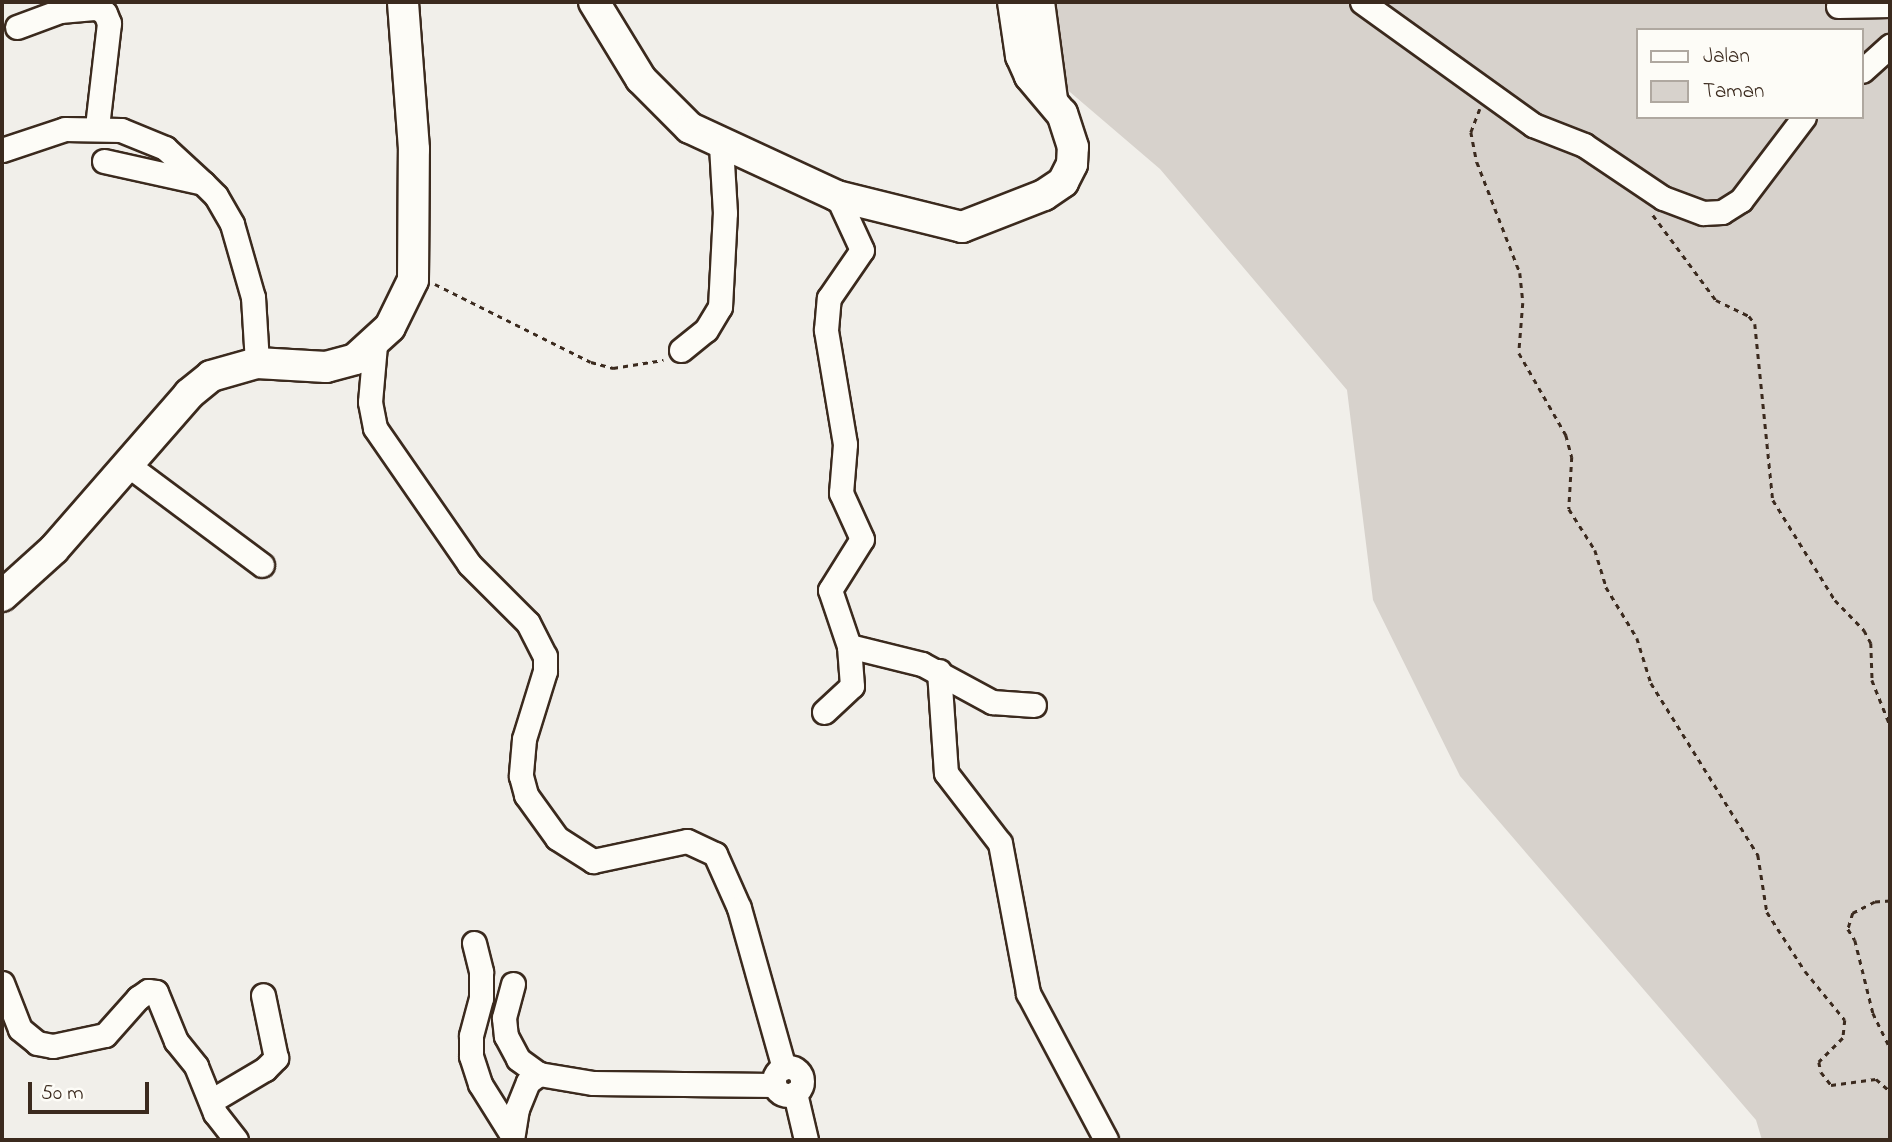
<!DOCTYPE html>
<html>
<head>
<meta charset="utf-8">
<style>
  body { margin:0 }
  #map { position:relative; width:1892px; height:1142px; overflow:hidden; background:#f1efea; font-family:"Indie Flower",sans-serif }
  div>[style] { position:absolute }
  .green>* { inset:0; background:#d7d2cc }
  .path>* { height:2.5px; margin-top:-1.25px; transform-origin:0; background:repeating-linear-gradient(90deg,#3b2a1e 0 5px,transparent 0 10px) }
  .roads { filter:drop-shadow(2px 0 #3b2a1e) drop-shadow(-2px 0 #3b2a1e) drop-shadow(0 2px #3b2a1e) drop-shadow(0 -2px #3b2a1e) }
  .minor>* { height:23px; margin:-11.5px; padding:0 11.5px; transform-origin:11.5px; border-radius:11.5px; background:#fdfcf7 }
  .minor>.ring { margin:-11.5px; padding:0; box-sizing:content-box; background:none; border:23px solid #fdfcf7; border-radius:50% }
  .major>* { height:30px; margin:-15px; padding:0 15px; transform-origin:15px; border-radius:15px; background:#fdfcf7 }
  span { translate:-50% -50%; white-space:nowrap; text-align:center; line-height:1.15; -webkit-text-stroke:7px #fdfcf7; paint-order:stroke }
  .frame { position:absolute; inset:0; border:4px solid #3b2a1e; pointer-events:none }
  .legend { position:absolute; left:1636px; top:28px; width:228px; height:91px; box-sizing:border-box; background:#fdfcf7; border:2px solid #afa8a0; margin:0; padding:9px 12px; list-style:none; font-size:21px; color:#3b2a1e }
  .legend li { display:flex; align-items:center; gap:14px; height:35px }
  .legend b { width:35px; border:2px solid #afa8a0 }
  .scale { position:absolute; left:28px; top:1082px; width:121px; height:32px; box-sizing:border-box; border:4px solid #3b2a1e; border-top:0; padding-left:9px; font-size:21px; line-height:24px; white-space:nowrap; color:#3b2a1e; -webkit-text-stroke:5px #fdfcf7; paint-order:stroke }
</style>
</head>
<body>
<div id="map">
  <div class="green">
    <div style="clip-path:polygon(evenodd,1025px 2px,1890px 2px,1890px 1140px,1762px 1140px,1756px 1120px,1460px 776px,1373px 600px,1347px 390px,1160px 169px,1036px 63px,1025px 2px,1638px 30px,1862px 30px,1862px 117px,1638px 117px,1638px 30px)"></div>
  </div>
  <div class="path">
    <div style="left:1480px;top:109px;width:25px;rotate:111deg"></div>
    <div style="left:1471px;top:132px;width:31px;rotate:79deg"></div>
    <div style="left:1477px;top:162px;width:119px;rotate:68.8deg"></div>
    <div style="left:1520px;top:273px;width:30px;rotate:84deg"></div>
    <div style="left:1523px;top:303px;width:50px;rotate:94.6deg"></div>
    <div style="left:1519px;top:353px;width:95px;rotate:60.2deg"></div>
    <div style="left:1566px;top:435px;width:23px;rotate:75deg"></div>
    <div style="left:1572px;top:457px;width:52px;rotate:93.3deg"></div>
    <div style="left:1569px;top:509px;width:49px;rotate:57.6deg"></div>
    <div style="left:1595px;top:550px;width:39px;rotate:73deg"></div>
    <div style="left:1606px;top:587px;width:60px;rotate:58.7deg"></div>
    <div style="left:1637px;top:638px;width:47px;rotate:72.7deg"></div>
    <div style="left:1651px;top:683px;width:203px;rotate:58.1deg"></div>
    <div style="left:1758px;top:855px;width:58px;rotate:81deg"></div>
    <div style="left:1767px;top:912px;width:70px;rotate:57.2deg"></div>
    <div style="left:1805px;top:971px;width:63px;rotate:50.8deg"></div>
    <div style="left:1845px;top:1020px;width:18px;rotate:96deg"></div>
    <div style="left:1843px;top:1038px;width:34px;rotate:135deg"></div>
    <div style="left:1819px;top:1062px;width:10px;rotate:79deg"></div>
    <div style="left:1821px;top:1072px;width:16px;rotate:52deg"></div>
    <div style="left:1831px;top:1085px;width:45px;rotate:-7.6deg"></div>
    <div style="left:1876px;top:1079px;width:18px;rotate:41deg"></div>
    <div style="left:1653px;top:215px;width:106px;rotate:53.5deg"></div>
    <div style="left:1716px;top:300px;width:37px;rotate:26deg"></div>
    <div style="left:1749px;top:316px;width:10px;rotate:53deg"></div>
    <div style="left:1755px;top:324px;width:177px;rotate:84.2deg"></div>
    <div style="left:1773px;top:500px;width:118px;rotate:58.2deg"></div>
    <div style="left:1835px;top:600px;width:42px;rotate:46deg"></div>
    <div style="left:1864px;top:630px;width:15px;rotate:62deg"></div>
    <div style="left:1871px;top:643px;width:37px;rotate:88deg"></div>
    <div style="left:1872px;top:680px;width:48px;rotate:68.2deg"></div>
    <div style="left:435px;top:284px;width:174px;rotate:26.6deg"></div>
    <div style="left:591px;top:362px;width:23px;rotate:15deg"></div>
    <div style="left:613px;top:368px;width:51px;rotate:-9.1deg"></div>
    <div style="left:1890px;top:901px;width:15px;rotate:176deg"></div>
    <div style="left:1875px;top:902px;width:25px;rotate:153deg"></div>
    <div style="left:1853px;top:913px;width:17px;rotate:107deg"></div>
    <div style="left:1848px;top:929px;width:13px;rotate:58deg"></div>
    <div style="left:1855px;top:940px;width:75px;rotate:76.1deg"></div>
    <div style="left:1873px;top:1013px;width:39px;rotate:64deg"></div>
  </div>
  <div class="roads">
    <div class="minor">
      <div style="left:1362px;top:2px;width:211px;rotate:35.7deg"></div>
      <div style="left:1533px;top:125px;width:55px;rotate:21.4deg"></div>
      <div style="left:1584px;top:145px;width:95px;rotate:33.9deg"></div>
      <div style="left:1663px;top:198px;width:43px;rotate:20.6deg"></div>
      <div style="left:1703px;top:213px;width:19px;rotate:-3deg"></div>
      <div style="left:1722px;top:212px;width:22px;rotate:-32deg"></div>
      <div style="left:1741px;top:200px;width:104px;rotate:-52.8deg"></div>
      <div style="left:1838px;top:6px;width:52px;rotate:-1.1deg"></div>
      <div style="left:17px;top:27px;width:46px;rotate:-20.4deg"></div>
      <div style="left:60px;top:11px;width:37px;rotate:-5deg"></div>
      <div style="left:97px;top:8px;width:9px;rotate:32deg"></div>
      <div style="left:105px;top:13px;width:11px;rotate:68deg"></div>
      <div style="left:109px;top:23px;width:105px;rotate:96.6deg"></div>
      <div style="left:1862px;top:71px;width:38px;rotate:-42deg"></div>
      <div style="left:2px;top:150px;width:66px;rotate:-18.4deg"></div>
      <div style="left:65px;top:129px;width:56px;rotate:1deg"></div>
      <div style="left:121px;top:130px;width:48px;rotate:22.2deg"></div>
      <div style="left:165px;top:148px;width:52px;rotate:42.6deg"></div>
      <div style="left:104px;top:161px;width:101px;rotate:12.5deg"></div>
      <div style="left:203px;top:183px;width:18px;rotate:45deg"></div>
      <div style="left:216px;top:196px;width:32px;rotate:60deg"></div>
      <div style="left:232px;top:224px;width:76px;rotate:74deg"></div>
      <div style="left:253px;top:297px;width:66px;rotate:86.5deg"></div>
      <div style="left:375px;top:345px;width:57px;rotate:95deg"></div>
      <div style="left:370px;top:402px;width:26px;rotate:79deg"></div>
      <div style="left:375px;top:428px;width:165px;rotate:55.3deg"></div>
      <div style="left:469px;top:564px;width:83px;rotate:45deg"></div>
      <div style="left:528px;top:623px;width:37px;rotate:63deg"></div>
      <div style="left:545px;top:656px;width:15px;rotate:90deg"></div>
      <div style="left:545px;top:671px;width:71px;rotate:107.2deg"></div>
      <div style="left:524px;top:739px;width:37px;rotate:95deg"></div>
      <div style="left:521px;top:776px;width:20px;rotate:75deg"></div>
      <div style="left:526px;top:795px;width:53px;rotate:54.2deg"></div>
      <div style="left:557px;top:838px;width:43px;rotate:32.6deg"></div>
      <div style="left:593px;top:861px;width:96px;rotate:-12deg"></div>
      <div style="left:687px;top:841px;width:31px;rotate:25deg"></div>
      <div style="left:715px;top:854px;width:59px;rotate:66deg"></div>
      <div style="left:739px;top:908px;width:166px;rotate:74.3deg"></div>
      <div style="left:681px;top:350px;width:32px;rotate:-39deg"></div>
      <div style="left:706px;top:330px;width:27px;rotate:-59deg"></div>
      <div style="left:720px;top:307px;width:94px;rotate:-87deg"></div>
      <div style="left:725px;top:213px;width:68px;rotate:-93.4deg"></div>
      <div style="left:128px;top:465px;width:167px;rotate:36.7deg"></div>
      <div style="left:849px;top:646px;width:75px;rotate:13.9deg"></div>
      <div style="left:922px;top:664px;width:80px;rotate:28.5deg"></div>
      <div style="left:992px;top:702px;width:42px;rotate:4.1deg"></div>
      <div style="left:939px;top:671px;width:102px;rotate:86.1deg"></div>
      <div style="left:946px;top:773px;width:88px;rotate:52.4deg"></div>
      <div style="left:1000px;top:843px;width:153px;rotate:79.4deg"></div>
      <div style="left:1028px;top:993px;width:166px;rotate:62deg"></div>
      <div style="left:824px;top:712px;width:38px;rotate:-43deg"></div>
      <div style="left:852px;top:686px;width:40px;rotate:-94.3deg"></div>
      <div style="left:849px;top:646px;width:59px;rotate:-108.7deg"></div>
      <div style="left:830px;top:590px;width:60px;rotate:-57.9deg"></div>
      <div style="left:862px;top:539px;width:51px;rotate:-114.5deg"></div>
      <div style="left:841px;top:493px;width:49px;rotate:-85.3deg"></div>
      <div style="left:845px;top:444px;width:116px;rotate:-99.5deg"></div>
      <div style="left:826px;top:330px;width:32px;rotate:-85deg"></div>
      <div style="left:829px;top:298px;width:58px;rotate:-55.5deg"></div>
      <div style="left:862px;top:250px;width:60px;rotate:-114.8deg"></div>
      <div style="left:474px;top:943px;width:30px;rotate:76deg"></div>
      <div style="left:481px;top:972px;width:26px;rotate:90deg"></div>
      <div style="left:481px;top:998px;width:39px;rotate:105deg"></div>
      <div style="left:471px;top:1036px;width:20px;rotate:90deg"></div>
      <div style="left:471px;top:1056px;width:29px;rotate:72deg"></div>
      <div style="left:480px;top:1084px;width:60px;rotate:57.9deg"></div>
      <div style="left:2px;top:983px;width:49px;rotate:68.6deg"></div>
      <div style="left:20px;top:1029px;width:22px;rotate:39deg"></div>
      <div style="left:37px;top:1043px;width:16px;rotate:11deg"></div>
      <div style="left:53px;top:1046px;width:53px;rotate:-11.9deg"></div>
      <div style="left:105px;top:1035px;width:50px;rotate:-48.3deg"></div>
      <div style="left:138px;top:998px;width:12px;rotate:-35deg"></div>
      <div style="left:148px;top:991px;width:8px;rotate:7deg"></div>
      <div style="left:156px;top:992px;width:53px;rotate:67.8deg"></div>
      <div style="left:176px;top:1041px;width:32px;rotate:51deg"></div>
      <div style="left:196px;top:1066px;width:51px;rotate:68deg"></div>
      <div style="left:215px;top:1113px;width:34px;rotate:52deg"></div>
      <div style="left:513px;top:984px;width:35px;rotate:105deg"></div>
      <div style="left:504px;top:1018px;width:18px;rotate:84deg"></div>
      <div style="left:506px;top:1036px;width:26px;rotate:62deg"></div>
      <div style="left:518px;top:1059px;width:26px;rotate:36deg"></div>
      <div style="left:539px;top:1074px;width:55px;rotate:9.5deg"></div>
      <div style="left:593px;top:1083px;width:181px;rotate:0.6deg"></div>
      <div class="ring" style="left:774px;top:1067px;width:5px;height:5px"></div>
      <div style="left:795px;top:1093px;width:48px;rotate:76.8deg"></div>
      <div style="left:211px;top:1101px;width:63px;rotate:-30.7deg"></div>
      <div style="left:265px;top:1069px;width:16px;rotate:-45deg"></div>
      <div style="left:276px;top:1058px;width:64px;rotate:-101.7deg"></div>
      <div style="left:512px;top:1140px;width:31px;rotate:-81deg"></div>
      <div style="left:517px;top:1109px;width:29px;rotate:-68deg"></div>
      <div style="left:528px;top:1082px;width:14px;rotate:-36deg"></div>
    </div>
    <div class="major">
      <div style="left:594px;top:2px;width:90px;rotate:58.6deg"></div>
      <div style="left:641px;top:79px;width:69px;rotate:45deg"></div>
      <div style="left:690px;top:128px;width:162px;rotate:24.8deg"></div>
      <div style="left:837px;top:196px;width:129px;rotate:13.9deg"></div>
      <div style="left:962px;top:227px;width:88px;rotate:-21.3deg"></div>
      <div style="left:1044px;top:195px;width:23px;rotate:-34deg"></div>
      <div style="left:1063px;top:182px;width:20px;rotate:-63deg"></div>
      <div style="left:1072px;top:164px;width:17px;rotate:-87deg"></div>
      <div style="left:1073px;top:147px;width:35px;rotate:-108deg"></div>
      <div style="left:1062px;top:114px;width:50px;rotate:-130.1deg"></div>
      <div style="left:1030px;top:76px;width:22px;rotate:-114deg"></div>
      <div style="left:1021px;top:56px;width:55px;rotate:-98.4deg"></div>
      <div style="left:1039px;top:2px;width:99px;rotate:82.4deg"></div>
      <div style="left:2px;top:596px;width:70px;rotate:-42.1deg"></div>
      <div style="left:54px;top:549px;width:206px;rotate:-48.9deg"></div>
      <div style="left:189px;top:394px;width:28px;rotate:-39deg"></div>
      <div style="left:211px;top:376px;width:48px;rotate:-15.8deg"></div>
      <div style="left:257px;top:363px;width:69px;rotate:3.3deg"></div>
      <div style="left:326px;top:367px;width:30px;rotate:-15deg"></div>
      <div style="left:355px;top:359px;width:47px;rotate:-42.4deg"></div>
      <div style="left:390px;top:327px;width:52px;rotate:-63.9deg"></div>
      <div style="left:413px;top:280px;width:131px;rotate:-89.6deg"></div>
      <div style="left:414px;top:149px;width:147px;rotate:-94.3deg"></div>
    </div>
  </div>
  <div class="frame"></div>
  <ul class="legend">
  <li><b style="height:9px;background:#fdfcf7"></b>Jalan</li>
  <li><b style="height:19px;background:#d7d2cc"></b>Taman</li>
  </ul>
  <div class="scale">50 m</div>
</div>
</body>
</html>
